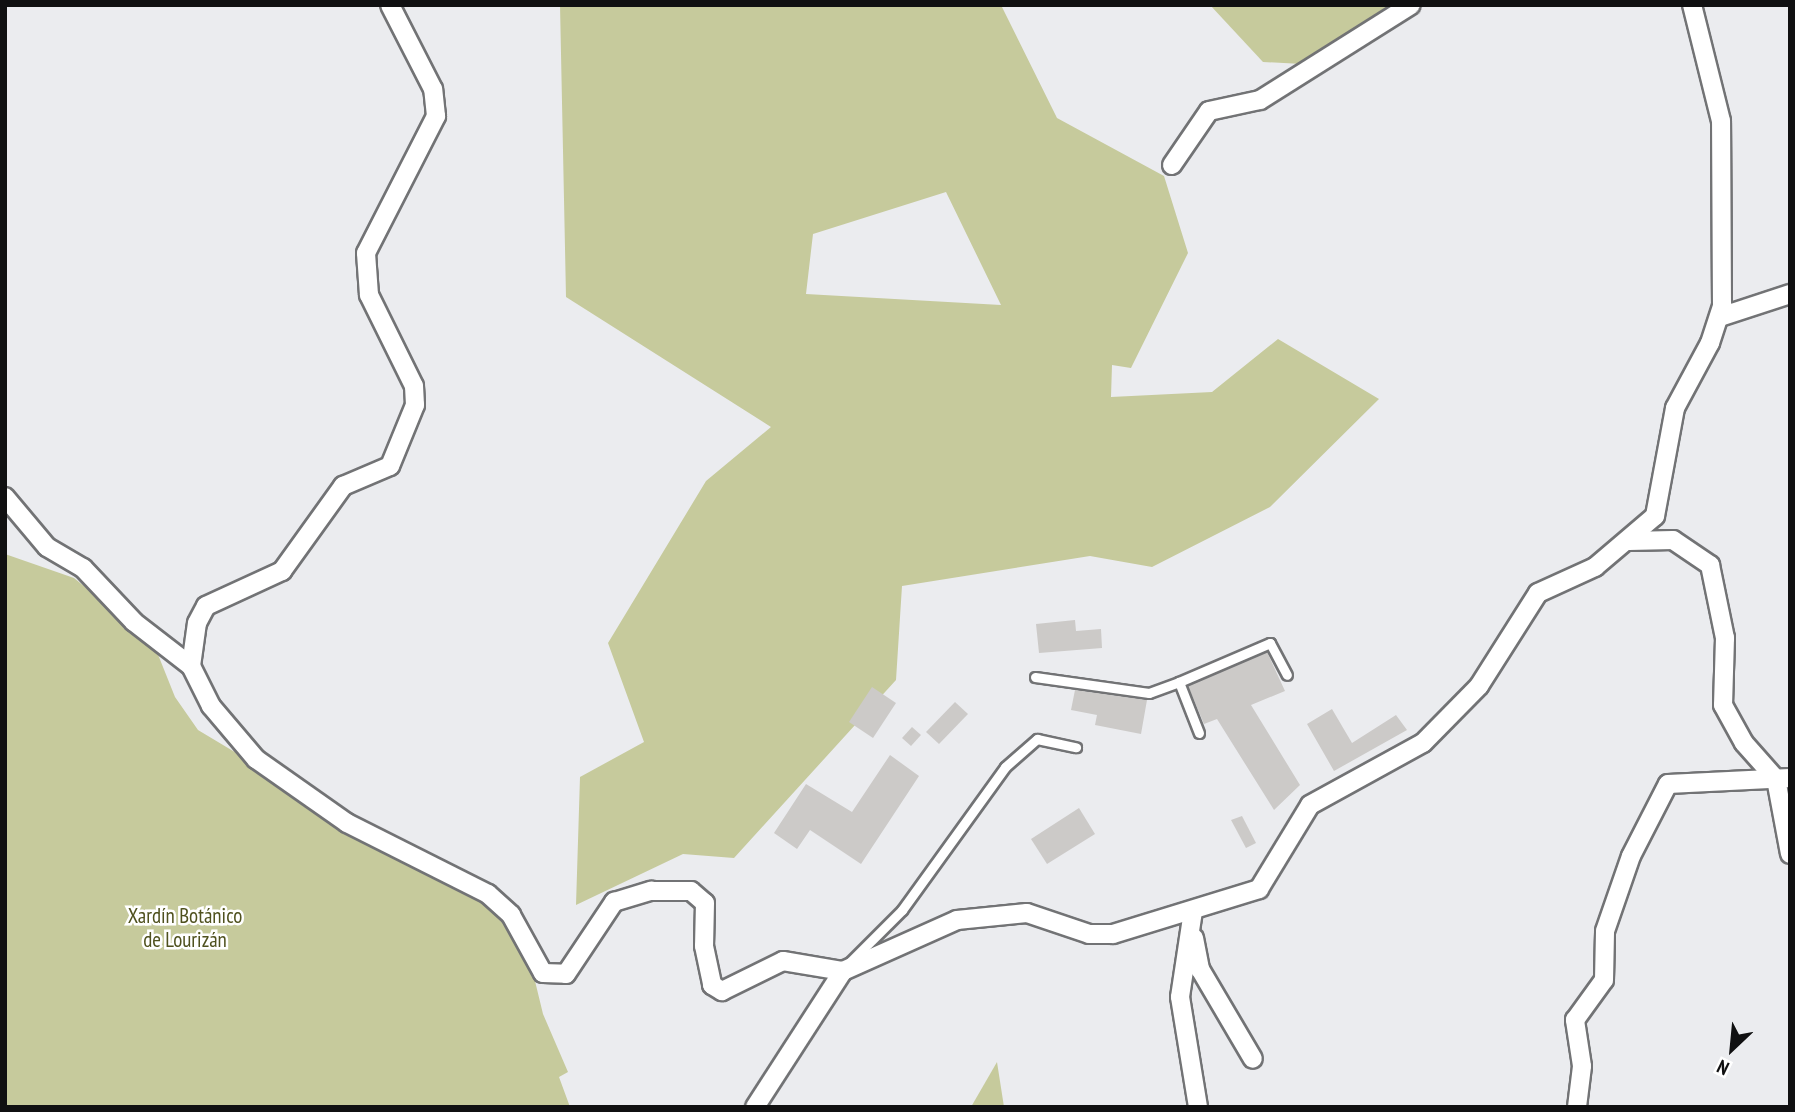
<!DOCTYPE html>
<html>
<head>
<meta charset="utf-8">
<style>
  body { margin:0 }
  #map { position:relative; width:1795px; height:1112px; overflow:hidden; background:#ebecef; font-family:"PT Sans Narrow",sans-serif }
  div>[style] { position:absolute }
  .green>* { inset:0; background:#c6ca9c }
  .building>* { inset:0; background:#cccac8 }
  .roads { filter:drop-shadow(2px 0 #727375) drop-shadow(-2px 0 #727375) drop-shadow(0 2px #727375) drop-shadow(0 -2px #727375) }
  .lane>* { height:9px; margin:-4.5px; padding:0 4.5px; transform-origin:4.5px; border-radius:4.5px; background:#fff }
  .street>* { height:18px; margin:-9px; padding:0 9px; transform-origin:9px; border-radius:9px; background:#fff }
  span { translate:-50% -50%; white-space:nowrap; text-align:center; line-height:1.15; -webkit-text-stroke:5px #fff; paint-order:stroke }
  .park-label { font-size:21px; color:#4f511e }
  .frame { position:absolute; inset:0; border:7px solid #101011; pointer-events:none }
  .north { position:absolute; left:1697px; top:1014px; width:70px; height:70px; -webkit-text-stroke:5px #fff; paint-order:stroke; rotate:206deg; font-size:19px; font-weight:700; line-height:28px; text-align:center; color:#101011 }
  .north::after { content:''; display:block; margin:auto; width:24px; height:32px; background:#101011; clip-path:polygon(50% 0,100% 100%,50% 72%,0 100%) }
</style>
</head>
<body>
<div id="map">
  <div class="green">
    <div style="clip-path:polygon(evenodd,560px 5px,1001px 5px,1057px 118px,1164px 176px,1188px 253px,1131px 368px,1112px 365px,1111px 397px,1212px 392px,1278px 339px,1379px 399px,1270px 507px,1152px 567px,1090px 556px,902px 586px,896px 680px,734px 858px,683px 854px,576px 905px,580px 777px,644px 742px,608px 643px,706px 481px,771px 427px,566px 297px,560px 5px,946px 192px,1001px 305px,806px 294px,813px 234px,946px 192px)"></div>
    <div style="clip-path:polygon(1210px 5px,1408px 5px,1302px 64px,1263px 62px)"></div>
    <div style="clip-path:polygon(5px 554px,74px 578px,153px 642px,175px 697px,198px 730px,510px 917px,540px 975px,535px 981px,543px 1014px,568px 1072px,559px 1077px,570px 1107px,5px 1107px)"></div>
    <div style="clip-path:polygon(997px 1062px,1004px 1107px,971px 1107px)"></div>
  </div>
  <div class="building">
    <div style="clip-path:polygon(1075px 620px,1076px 631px,1101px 629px,1102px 648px,1039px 653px,1036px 624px)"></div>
    <div style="clip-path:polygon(1267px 652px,1285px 691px,1251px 705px,1300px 785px,1274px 810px,1217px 719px,1204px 724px,1188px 686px)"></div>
    <div style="clip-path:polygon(872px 687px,896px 703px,873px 738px,849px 722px)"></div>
    <div style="clip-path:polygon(1075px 690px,1147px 700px,1141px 734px,1095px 725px,1097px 715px,1071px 710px)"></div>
    <div style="clip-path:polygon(955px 702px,968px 714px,939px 744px,926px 732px)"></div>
    <div style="clip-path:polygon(1332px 709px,1352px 743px,1396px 715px,1407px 730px,1334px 771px,1307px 724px)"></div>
    <div style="clip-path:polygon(912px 727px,921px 735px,911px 746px,902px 738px)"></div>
    <div style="clip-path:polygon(890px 755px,919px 776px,861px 864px,810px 830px,797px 849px,774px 833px,806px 784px,852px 812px)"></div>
    <div style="clip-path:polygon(1079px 808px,1095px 834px,1047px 864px,1031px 839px)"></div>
    <div style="clip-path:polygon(1242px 816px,1256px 843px,1246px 848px,1231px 820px)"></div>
  </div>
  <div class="roads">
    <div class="lane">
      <div style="left:1035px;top:677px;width:115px;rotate:8deg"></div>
      <div style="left:1149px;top:693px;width:32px;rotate:-20deg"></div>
      <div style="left:1199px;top:733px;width:55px;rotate:-111.4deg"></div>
      <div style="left:1179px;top:682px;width:99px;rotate:-23.2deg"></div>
      <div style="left:1270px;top:643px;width:36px;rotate:62deg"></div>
      <div style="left:846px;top:966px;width:79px;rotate:-45deg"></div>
      <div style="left:902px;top:910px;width:176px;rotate:-54.2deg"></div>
      <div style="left:1005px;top:767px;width:43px;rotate:-41.2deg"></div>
      <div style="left:1037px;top:739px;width:40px;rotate:12deg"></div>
    </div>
    <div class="street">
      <div style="left:1172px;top:165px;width:65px;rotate:-55.6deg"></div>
      <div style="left:1209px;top:111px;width:52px;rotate:-12.2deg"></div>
      <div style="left:1260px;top:100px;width:178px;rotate:-32.2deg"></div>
      <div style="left:1720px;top:317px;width:74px;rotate:-18.2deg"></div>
      <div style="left:5px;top:497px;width:65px;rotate:50deg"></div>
      <div style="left:47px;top:547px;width:42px;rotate:30.3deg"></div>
      <div style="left:83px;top:568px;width:74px;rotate:46.6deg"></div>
      <div style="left:134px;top:622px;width:72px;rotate:37.7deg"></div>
      <div style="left:191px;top:666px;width:45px;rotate:63.4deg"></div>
      <div style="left:211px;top:706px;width:70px;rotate:49.7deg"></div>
      <div style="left:256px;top:759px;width:111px;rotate:35.1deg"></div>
      <div style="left:347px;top:823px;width:158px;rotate:26.7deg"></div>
      <div style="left:488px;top:894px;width:31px;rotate:42deg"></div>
      <div style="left:511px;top:915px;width:66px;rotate:61.1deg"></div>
      <div style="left:543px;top:973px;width:23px;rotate:2deg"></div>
      <div style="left:566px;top:974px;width:87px;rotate:-56.3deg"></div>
      <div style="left:614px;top:902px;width:39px;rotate:-17deg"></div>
      <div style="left:651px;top:891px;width:40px"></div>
      <div style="left:691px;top:891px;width:18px;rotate:41deg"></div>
      <div style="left:705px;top:903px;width:43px;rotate:91.3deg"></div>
      <div style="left:704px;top:946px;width:40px;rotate:78deg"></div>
      <div style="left:712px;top:985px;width:12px;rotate:31deg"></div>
      <div style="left:722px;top:991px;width:68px;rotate:-26.2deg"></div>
      <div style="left:783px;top:961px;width:61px;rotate:9.5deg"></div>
      <div style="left:1629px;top:541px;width:44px;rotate:-1.3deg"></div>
      <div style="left:1673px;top:540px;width:45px;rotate:34deg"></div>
      <div style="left:1710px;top:565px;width:75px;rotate:78.4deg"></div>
      <div style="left:1725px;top:638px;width:67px;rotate:91.7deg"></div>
      <div style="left:1723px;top:705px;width:43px;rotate:61.1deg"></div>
      <div style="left:1744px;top:743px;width:48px;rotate:48.4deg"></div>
      <div style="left:1776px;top:779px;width:76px;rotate:79.4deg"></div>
      <div style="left:191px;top:666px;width:43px;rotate:-82.1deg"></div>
      <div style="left:197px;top:623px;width:19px;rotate:-62deg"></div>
      <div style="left:206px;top:606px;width:84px;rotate:-24.7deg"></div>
      <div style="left:282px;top:571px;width:105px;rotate:-54.3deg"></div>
      <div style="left:343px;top:486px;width:51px;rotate:-23.1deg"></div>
      <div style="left:390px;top:466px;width:66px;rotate:-67.7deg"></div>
      <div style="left:415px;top:405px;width:19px;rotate:-93deg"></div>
      <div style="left:414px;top:386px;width:102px;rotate:-116.3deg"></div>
      <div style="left:369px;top:295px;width:42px;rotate:-94.1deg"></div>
      <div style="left:366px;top:253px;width:154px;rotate:-62.9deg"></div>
      <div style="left:436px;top:116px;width:27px;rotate:-96deg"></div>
      <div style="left:433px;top:89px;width:94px;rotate:-117.1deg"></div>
      <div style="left:1193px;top:911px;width:87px;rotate:98.6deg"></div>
      <div style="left:1180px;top:997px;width:111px;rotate:80.7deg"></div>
      <div style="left:1194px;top:938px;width:32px;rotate:79deg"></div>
      <div style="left:1200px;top:969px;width:104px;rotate:59.5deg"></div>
      <div style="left:755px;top:1107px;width:162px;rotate:-57.1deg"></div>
      <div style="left:843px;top:971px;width:125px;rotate:-24.1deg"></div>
      <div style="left:957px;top:920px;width:70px;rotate:-5.7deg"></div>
      <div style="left:1027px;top:913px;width:65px;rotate:18.7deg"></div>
      <div style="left:1089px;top:934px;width:24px"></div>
      <div style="left:1113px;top:934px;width:153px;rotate:-17.1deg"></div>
      <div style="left:1259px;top:889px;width:98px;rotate:-58.7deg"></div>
      <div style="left:1310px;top:805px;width:129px;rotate:-28.8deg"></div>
      <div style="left:1423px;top:743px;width:80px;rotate:-45.5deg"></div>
      <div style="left:1479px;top:686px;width:110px;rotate:-57.6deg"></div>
      <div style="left:1538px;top:593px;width:63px;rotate:-24.5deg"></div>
      <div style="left:1595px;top:567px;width:79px;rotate:-40.4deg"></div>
      <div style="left:1655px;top:516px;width:110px;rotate:-79.5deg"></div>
      <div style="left:1675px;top:408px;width:74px;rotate:-61.7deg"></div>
      <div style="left:1710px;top:343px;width:40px;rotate:-72deg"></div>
      <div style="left:1722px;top:305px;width:184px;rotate:-90.3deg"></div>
      <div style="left:1721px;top:121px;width:120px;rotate:-104deg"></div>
      <div style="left:1577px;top:1107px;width:41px;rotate:-83deg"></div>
      <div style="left:1582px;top:1066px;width:47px;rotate:-98.7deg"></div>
      <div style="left:1575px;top:1020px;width:49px;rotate:-54.1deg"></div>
      <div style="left:1604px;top:980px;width:49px;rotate:-88.8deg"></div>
      <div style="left:1605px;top:931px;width:79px;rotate:-70.9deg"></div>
      <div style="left:1631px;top:856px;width:81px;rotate:-62.8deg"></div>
      <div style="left:1668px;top:784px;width:122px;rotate:-2.8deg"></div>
    </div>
  </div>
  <div class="park-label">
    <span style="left:185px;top:928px">Xardín Botánico<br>de Lourizán</span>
  </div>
  <div class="frame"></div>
  <div class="north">N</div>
</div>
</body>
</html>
